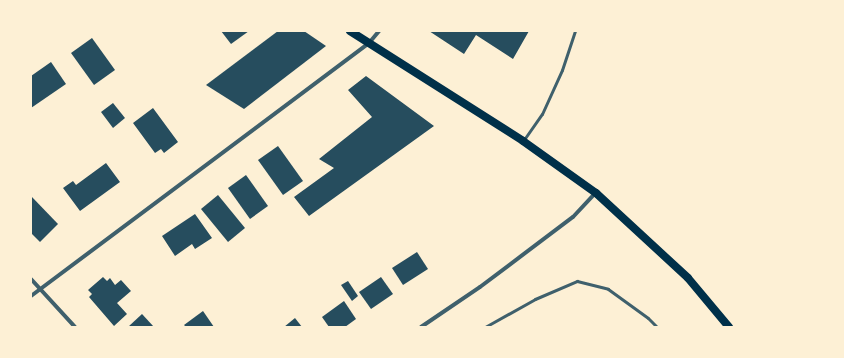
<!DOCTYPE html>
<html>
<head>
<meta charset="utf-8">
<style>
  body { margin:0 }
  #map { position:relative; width:844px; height:358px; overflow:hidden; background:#fdf0d5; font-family:Arial,sans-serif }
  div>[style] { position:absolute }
  .building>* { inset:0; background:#264d5e }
  .service>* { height:3px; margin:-1.5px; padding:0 1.5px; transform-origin:1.5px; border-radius:1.5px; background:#3f606c }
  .minor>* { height:4px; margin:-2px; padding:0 2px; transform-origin:2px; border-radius:2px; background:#3f606c }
  .secondary>* { height:8px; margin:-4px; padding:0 4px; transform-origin:4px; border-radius:4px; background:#003049 }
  span { translate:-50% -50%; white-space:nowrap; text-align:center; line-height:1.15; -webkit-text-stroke:3px #fdf0d5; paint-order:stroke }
  .frame { position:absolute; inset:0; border:32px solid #fdf0d5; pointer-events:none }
</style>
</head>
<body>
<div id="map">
  <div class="building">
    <div style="clip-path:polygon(221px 31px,249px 31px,231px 44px)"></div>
    <div style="clip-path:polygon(278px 31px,304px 31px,326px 46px,244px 109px,206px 85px)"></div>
    <div style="clip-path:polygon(429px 31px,529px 31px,513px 59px,476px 35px,464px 54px)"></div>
    <div style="clip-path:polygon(92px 38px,115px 70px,94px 85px,71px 53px)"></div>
    <div style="clip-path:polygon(51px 62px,66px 84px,31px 108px,31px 76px)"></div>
    <div style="clip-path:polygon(366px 76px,434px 126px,309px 216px,294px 197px,334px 168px,319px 159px,372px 117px,348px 90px)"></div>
    <div style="clip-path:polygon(113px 103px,125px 118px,113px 128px,101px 112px)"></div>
    <div style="clip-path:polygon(153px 108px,178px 142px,164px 153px,161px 149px,155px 153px,133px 123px)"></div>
    <div style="clip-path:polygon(278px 146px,303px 181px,283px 195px,258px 160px)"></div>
    <div style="clip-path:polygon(106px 163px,120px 182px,80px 211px,63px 188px,73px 181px,76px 185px)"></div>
    <div style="clip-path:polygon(246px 175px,268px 206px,250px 219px,228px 188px)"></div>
    <div style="clip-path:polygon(218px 195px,245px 228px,228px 242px,201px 209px)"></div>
    <div style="clip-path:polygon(31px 196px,58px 224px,40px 242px,31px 233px)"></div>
    <div style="clip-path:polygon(195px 214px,212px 238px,195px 249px,192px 244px,175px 256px,162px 236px)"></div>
    <div style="clip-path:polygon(417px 252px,428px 269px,403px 285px,392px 268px)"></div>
    <div style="clip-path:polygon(103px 277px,107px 281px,110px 278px,115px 285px,121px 280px,131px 291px,117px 303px,127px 314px,114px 326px,89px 297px,92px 294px,88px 290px)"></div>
    <div style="clip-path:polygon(381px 277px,393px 294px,371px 309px,359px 292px)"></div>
    <div style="clip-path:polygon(348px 281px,358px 296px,352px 301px,341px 285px)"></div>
    <div style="clip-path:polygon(344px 301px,356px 319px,345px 327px,329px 327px,322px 317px)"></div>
    <div style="clip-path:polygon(203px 311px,214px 327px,186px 327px,184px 325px)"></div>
    <div style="clip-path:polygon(142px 314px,154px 327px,128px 327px)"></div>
    <div style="clip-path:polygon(295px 318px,302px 327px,284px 327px)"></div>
  </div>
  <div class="service">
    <div style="left:523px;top:141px;width:33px;rotate:-55deg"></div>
    <div style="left:542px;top:114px;width:48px;rotate:-65.6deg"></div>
    <div style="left:562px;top:70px;width:41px;rotate:-71.6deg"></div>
    <div style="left:485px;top:327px;width:57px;rotate:-29.2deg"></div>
    <div style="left:535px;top:299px;width:46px;rotate:-23.2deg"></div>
    <div style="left:577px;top:281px;width:32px;rotate:14deg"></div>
    <div style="left:608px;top:289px;width:49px;rotate:35.9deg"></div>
    <div style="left:648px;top:318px;width:13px;rotate:45deg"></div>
  </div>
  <div class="minor">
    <div style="left:31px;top:279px;width:65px;rotate:47.5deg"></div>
    <div style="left:31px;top:296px;width:422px;rotate:-36.8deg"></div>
    <div style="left:369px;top:43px;width:16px;rotate:-50deg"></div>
    <div style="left:421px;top:327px;width:71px;rotate:-34.1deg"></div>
    <div style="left:480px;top:287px;width:116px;rotate:-37deg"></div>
    <div style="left:573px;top:217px;width:33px;rotate:-47deg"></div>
  </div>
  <div class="secondary">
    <div style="left:350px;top:31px;width:205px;rotate:32.4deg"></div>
    <div style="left:523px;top:141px;width:90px;rotate:35.5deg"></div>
    <div style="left:596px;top:193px;width:125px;rotate:42.7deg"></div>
    <div style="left:688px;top:278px;width:64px;rotate:50.1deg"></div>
  </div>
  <div class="frame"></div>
</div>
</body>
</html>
